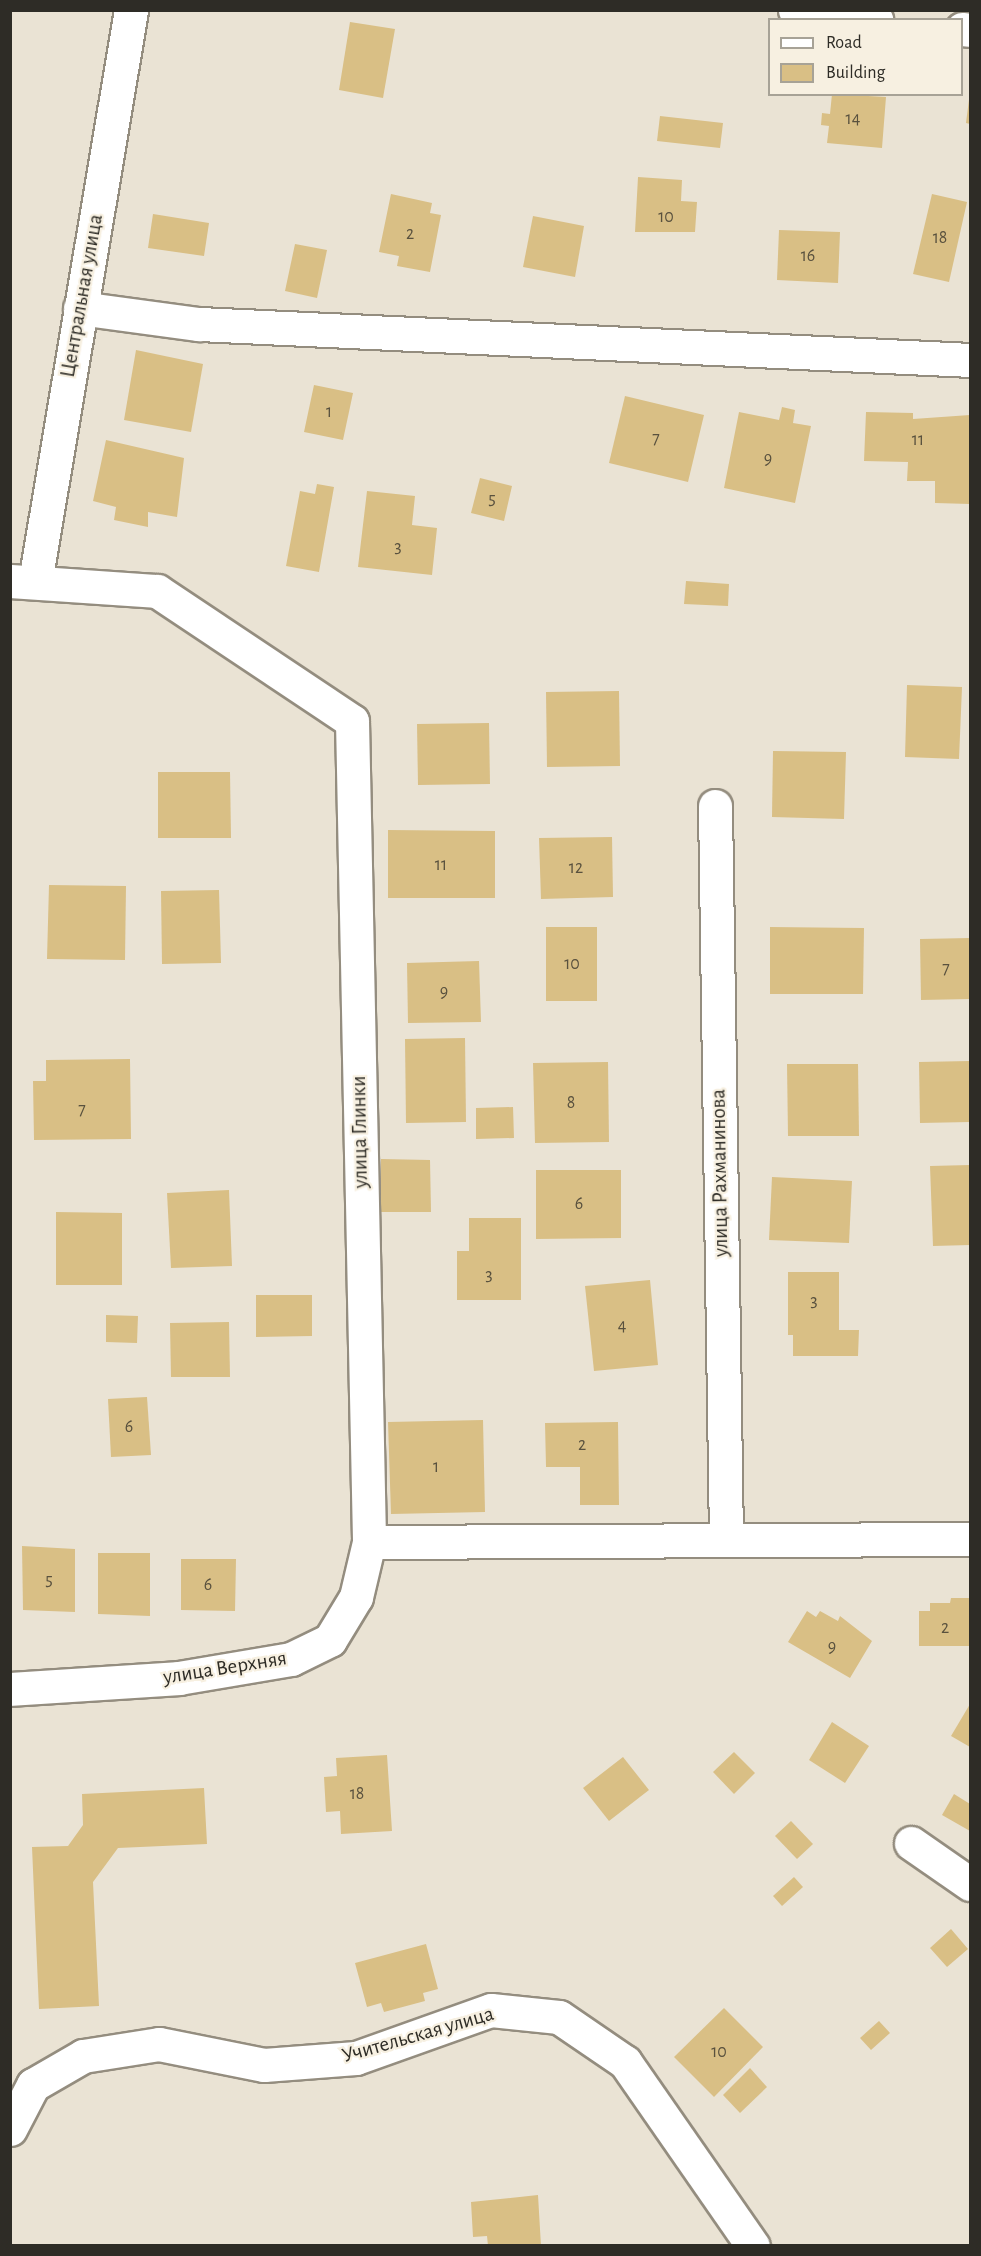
<!DOCTYPE html>
<html>
<head>
<meta charset="utf-8">
<style>
  body { margin:0 }
  #map { position:relative; width:981px; height:2256px; overflow:hidden; background:#eae3d4; font-family:"Alegreya Sans",sans-serif }
  div>[style] { position:absolute }
  .building>* { inset:0; background:#d9bf85 }
  .roads { filter:drop-shadow(2px 0 #948d7f) drop-shadow(-2px 0 #948d7f) drop-shadow(0 2px #948d7f) drop-shadow(0 -2px #948d7f) }
  .minor>* { height:33px; margin:-16.5px; padding:0 16.5px; transform-origin:16.5px; border-radius:16.5px; background:#fff }
  span { translate:-50% -50%; white-space:nowrap; text-align:center; line-height:1.15; -webkit-text-stroke:4.5px #f7f0e1; paint-order:stroke }
  .number-label { font-size:18px; color:#59513e }
  .number-label span { -webkit-text-stroke-width:0 }
  .street-label { font-size:21px; color:#2e2c26 }
  .frame { position:absolute; inset:0; border:12px solid #2e2c26; pointer-events:none }
  .legend { position:absolute; left:768px; top:18px; width:195px; height:78px; box-sizing:border-box; background:#f7f0e1; border:2px solid #a7a296; margin:0; padding:8px 10px; list-style:none; font-size:18px; color:#2e2c26 }
  .legend li { display:flex; align-items:center; gap:12px; height:30px }
  .legend b { width:30px; border:2px solid #a7a296 }
</style>
</head>
<body>
<div id="map">
  <div class="building">
    <div style="clip-path:polygon(350px 22px,395px 29px,383px 98px,339px 90px)"></div>
    <div style="clip-path:polygon(970px 92px,970px 124px,966px 123px)"></div>
    <div style="clip-path:polygon(832px 94px,886px 97px,882px 148px,827px 143px,829px 126px,821px 125px,822px 113px,830px 114px)"></div>
    <div style="clip-path:polygon(660px 116px,723px 123px,720px 148px,657px 141px)"></div>
    <div style="clip-path:polygon(638px 177px,682px 180px,681px 201px,697px 202px,695px 232px,635px 232px)"></div>
    <div style="clip-path:polygon(391px 194px,432px 203px,430px 213px,441px 215px,430px 272px,397px 266px,399px 256px,379px 252px)"></div>
    <div style="clip-path:polygon(932px 194px,967px 202px,949px 282px,913px 274px)"></div>
    <div style="clip-path:polygon(153px 214px,209px 223px,204px 256px,148px 248px)"></div>
    <div style="clip-path:polygon(533px 216px,584px 226px,575px 277px,523px 267px)"></div>
    <div style="clip-path:polygon(779px 230px,840px 232px,838px 283px,777px 280px)"></div>
    <div style="clip-path:polygon(295px 244px,327px 250px,317px 298px,285px 291px)"></div>
    <div style="clip-path:polygon(136px 350px,203px 364px,191px 432px,124px 420px)"></div>
    <div style="clip-path:polygon(314px 385px,353px 393px,343px 440px,304px 432px)"></div>
    <div style="clip-path:polygon(625px 396px,704px 415px,688px 482px,609px 463px)"></div>
    <div style="clip-path:polygon(782px 407px,795px 410px,793px 423px,811px 426px,795px 503px,724px 488px,739px 412px,779px 420px)"></div>
    <div style="clip-path:polygon(866px 412px,913px 413px,913px 419px,970px 415px,970px 504px,935px 503px,935px 481px,907px 481px,908px 462px,864px 461px)"></div>
    <div style="clip-path:polygon(106px 440px,184px 458px,177px 517px,148px 512px,148px 527px,114px 520px,116px 507px,93px 501px)"></div>
    <div style="clip-path:polygon(480px 478px,512px 486px,504px 521px,471px 513px)"></div>
    <div style="clip-path:polygon(317px 484px,334px 487px,319px 572px,286px 566px,300px 491px,315px 494px)"></div>
    <div style="clip-path:polygon(367px 491px,415px 496px,412px 525px,437px 528px,432px 575px,358px 567px)"></div>
    <div style="clip-path:polygon(686px 581px,729px 584px,728px 606px,684px 604px)"></div>
    <div style="clip-path:polygon(907px 685px,962px 687px,959px 759px,905px 757px)"></div>
    <div style="clip-path:polygon(619px 691px,620px 766px,547px 767px,546px 692px)"></div>
    <div style="clip-path:polygon(489px 723px,490px 784px,418px 785px,417px 724px)"></div>
    <div style="clip-path:polygon(773px 751px,846px 752px,844px 819px,772px 817px)"></div>
    <div style="clip-path:polygon(158px 772px,230px 772px,231px 838px,158px 838px)"></div>
    <div style="clip-path:polygon(388px 830px,495px 831px,495px 898px,388px 898px)"></div>
    <div style="clip-path:polygon(612px 837px,613px 897px,541px 899px,539px 838px)"></div>
    <div style="clip-path:polygon(49px 885px,126px 886px,125px 960px,47px 959px)"></div>
    <div style="clip-path:polygon(219px 890px,221px 963px,162px 964px,161px 891px)"></div>
    <div style="clip-path:polygon(546px 927px,597px 927px,597px 1001px,546px 1001px)"></div>
    <div style="clip-path:polygon(770px 927px,864px 928px,863px 994px,770px 994px)"></div>
    <div style="clip-path:polygon(970px 938px,970px 999px,921px 1000px,920px 939px)"></div>
    <div style="clip-path:polygon(479px 961px,481px 1022px,408px 1023px,407px 963px)"></div>
    <div style="clip-path:polygon(465px 1038px,466px 1122px,406px 1123px,405px 1039px)"></div>
    <div style="clip-path:polygon(130px 1059px,131px 1139px,34px 1140px,33px 1081px,46px 1081px,46px 1060px)"></div>
    <div style="clip-path:polygon(970px 1061px,970px 1122px,920px 1123px,919px 1062px)"></div>
    <div style="clip-path:polygon(608px 1062px,609px 1142px,535px 1143px,533px 1063px)"></div>
    <div style="clip-path:polygon(787px 1064px,858px 1064px,859px 1136px,788px 1136px)"></div>
    <div style="clip-path:polygon(513px 1107px,514px 1138px,476px 1139px,476px 1108px)"></div>
    <div style="clip-path:polygon(381px 1159px,430px 1160px,431px 1212px,381px 1212px)"></div>
    <div style="clip-path:polygon(970px 1165px,970px 1245px,933px 1246px,930px 1166px)"></div>
    <div style="clip-path:polygon(536px 1170px,621px 1170px,621px 1238px,536px 1239px)"></div>
    <div style="clip-path:polygon(772px 1177px,852px 1181px,849px 1243px,769px 1240px)"></div>
    <div style="clip-path:polygon(229px 1190px,232px 1266px,171px 1268px,167px 1193px)"></div>
    <div style="clip-path:polygon(56px 1212px,122px 1213px,122px 1285px,56px 1285px)"></div>
    <div style="clip-path:polygon(469px 1218px,521px 1218px,521px 1300px,457px 1300px,457px 1251px,469px 1251px)"></div>
    <div style="clip-path:polygon(788px 1272px,839px 1272px,839px 1330px,859px 1330px,858px 1356px,793px 1356px,793px 1335px,788px 1335px)"></div>
    <div style="clip-path:polygon(650px 1280px,658px 1365px,594px 1371px,585px 1286px)"></div>
    <div style="clip-path:polygon(256px 1295px,312px 1295px,312px 1336px,256px 1337px)"></div>
    <div style="clip-path:polygon(106px 1315px,138px 1316px,137px 1343px,106px 1342px)"></div>
    <div style="clip-path:polygon(229px 1322px,230px 1377px,171px 1377px,170px 1323px)"></div>
    <div style="clip-path:polygon(147px 1397px,151px 1455px,111px 1457px,108px 1399px)"></div>
    <div style="clip-path:polygon(483px 1420px,485px 1512px,391px 1514px,388px 1422px)"></div>
    <div style="clip-path:polygon(618px 1422px,619px 1505px,580px 1505px,580px 1467px,546px 1467px,545px 1423px)"></div>
    <div style="clip-path:polygon(22px 1546px,75px 1549px,75px 1612px,23px 1610px)"></div>
    <div style="clip-path:polygon(98px 1553px,150px 1553px,150px 1616px,98px 1614px)"></div>
    <div style="clip-path:polygon(181px 1559px,236px 1559px,235px 1611px,181px 1610px)"></div>
    <div style="clip-path:polygon(951px 1598px,970px 1598px,970px 1646px,919px 1646px,919px 1611px,930px 1611px,930px 1603px,950px 1603px)"></div>
    <div style="clip-path:polygon(807px 1611px,816px 1617px,820px 1611px,838px 1621px,840px 1616px,872px 1641px,850px 1678px,788px 1642px)"></div>
    <div style="clip-path:polygon(970px 1704px,970px 1747px,951px 1736px)"></div>
    <div style="clip-path:polygon(832px 1722px,869px 1746px,845px 1783px,809px 1760px)"></div>
    <div style="clip-path:polygon(734px 1752px,755px 1773px,734px 1794px,713px 1772px)"></div>
    <div style="clip-path:polygon(387px 1755px,392px 1831px,341px 1834px,340px 1811px,326px 1812px,324px 1777px,337px 1776px,336px 1758px)"></div>
    <div style="clip-path:polygon(623px 1757px,649px 1790px,609px 1821px,583px 1788px)"></div>
    <div style="clip-path:polygon(204px 1788px,207px 1844px,118px 1848px,93px 1882px,99px 2006px,39px 2009px,32px 1847px,68px 1846px,83px 1825px,82px 1794px)"></div>
    <div style="clip-path:polygon(954px 1794px,970px 1804px,970px 1831px,942px 1815px)"></div>
    <div style="clip-path:polygon(791px 1821px,813px 1844px,797px 1859px,775px 1836px)"></div>
    <div style="clip-path:polygon(794px 1877px,803px 1887px,782px 1906px,773px 1896px)"></div>
    <div style="clip-path:polygon(951px 1929px,968px 1949px,947px 1967px,930px 1948px)"></div>
    <div style="clip-path:polygon(426px 1944px,438px 1989px,423px 1993px,425px 2001px,384px 2012px,381px 2003px,367px 2007px,355px 1963px)"></div>
    <div style="clip-path:polygon(724px 2008px,763px 2047px,714px 2097px,674px 2057px)"></div>
    <div style="clip-path:polygon(879px 2021px,890px 2033px,871px 2050px,860px 2038px)"></div>
    <div style="clip-path:polygon(750px 2068px,767px 2087px,740px 2113px,723px 2095px)"></div>
    <div style="clip-path:polygon(538px 2195px,541px 2246px,488px 2246px,487px 2236px,473px 2237px,471px 2202px)"></div>
  </div>
  <div class="roads">
    <div class="minor">
      <div style="left:795px;top:10px;width:82px;rotate:7deg"></div>
      <div style="left:962px;top:29px;width:8px;rotate:7deg"></div>
      <div style="left:80px;top:308px;width:120px;rotate:7.7deg"></div>
      <div style="left:199px;top:324px;width:772px;rotate:2.67deg"></div>
      <div style="left:10px;top:581px;width:147px;rotate:3.9deg"></div>
      <div style="left:157px;top:591px;width:234px;rotate:33.7deg"></div>
      <div style="left:352px;top:721px;width:821px;rotate:88.81deg"></div>
      <div style="left:369px;top:1542px;width:57px;rotate:103.3deg"></div>
      <div style="left:356px;top:1597px;width:50px;rotate:121.2deg"></div>
      <div style="left:330px;top:1640px;width:43px;rotate:154deg"></div>
      <div style="left:291px;top:1659px;width:114px;rotate:170.4deg"></div>
      <div style="left:179px;top:1678px;width:169px;rotate:176.3deg"></div>
      <div style="left:35px;top:582px;width:580px;rotate:-80.47deg"></div>
      <div style="left:715px;top:806px;width:734px;rotate:89.14deg"></div>
      <div style="left:369px;top:1542px;width:601px;rotate:-0.29deg"></div>
      <div style="left:911px;top:1843px;width:72px;rotate:34.8deg"></div>
      <div style="left:10px;top:2129px;width:50px;rotate:-62.4deg"></div>
      <div style="left:33px;top:2085px;width:58px;rotate:-30.1deg"></div>
      <div style="left:83px;top:2056px;width:77px;rotate:-9deg"></div>
      <div style="left:159px;top:2044px;width:107px;rotate:11.3deg"></div>
      <div style="left:264px;top:2065px;width:92px;rotate:-4.4deg"></div>
      <div style="left:356px;top:2058px;width:143px;rotate:-19.6deg"></div>
      <div style="left:491px;top:2010px;width:68px;rotate:5.9deg"></div>
      <div style="left:559px;top:2017px;width:80px;rotate:34.3deg"></div>
      <div style="left:625px;top:2062px;width:224px;rotate:55.2deg"></div>
    </div>
  </div>
  <div class="number-label">
    <span style="left:853px;top:119px">14</span>
    <span style="left:666px;top:217px">10</span>
    <span style="left:410px;top:234px">2</span>
    <span style="left:940px;top:238px">18</span>
    <span style="left:808px;top:256px">16</span>
    <span style="left:329px;top:412px">1</span>
    <span style="left:656px;top:439px">7</span>
    <span style="left:918px;top:440px">11</span>
    <span style="left:768px;top:459px">9</span>
    <span style="left:492px;top:499px">5</span>
    <span style="left:398px;top:547px">3</span>
    <span style="left:441px;top:865px">11</span>
    <span style="left:576px;top:868px">12</span>
    <span style="left:572px;top:964px">10</span>
    <span style="left:946px;top:969px">7</span>
    <span style="left:444px;top:992px">9</span>
    <span style="left:571px;top:1103px">8</span>
    <span style="left:82px;top:1110px">7</span>
    <span style="left:579px;top:1204px">6</span>
    <span style="left:489px;top:1275px">3</span>
    <span style="left:814px;top:1301px">3</span>
    <span style="left:622px;top:1326px">4</span>
    <span style="left:129px;top:1427px">6</span>
    <span style="left:582px;top:1445px">2</span>
    <span style="left:436px;top:1467px">1</span>
    <span style="left:49px;top:1580px">5</span>
    <span style="left:208px;top:1585px">6</span>
    <span style="left:945px;top:1628px">2</span>
    <span style="left:832px;top:1647px">9</span>
    <span style="left:357px;top:1794px">18</span>
    <span style="left:719px;top:2052px">10</span>
  </div>
  <div class="street-label">
    <span style="left:82px;top:296px;rotate:-80deg">Центральная улица</span>
    <span style="left:360px;top:1132px;rotate:-91deg">улица Глинки</span>
    <span style="left:720px;top:1173px;rotate:-91deg">улица Рахманинова</span>
    <span style="left:225px;top:1668px;rotate:-9deg">улица Верхняя</span>
    <span style="left:418px;top:2035px;rotate:-16deg">Учительская улица</span>
  </div>
  <div class="frame"></div>
  <ul class="legend">
  <li><b style="height:8px;background:#fff"></b>Road</li>
  <li><b style="height:16px;background:#d9bf85"></b>Building</li>
  </ul>
</div>
</body>
</html>
